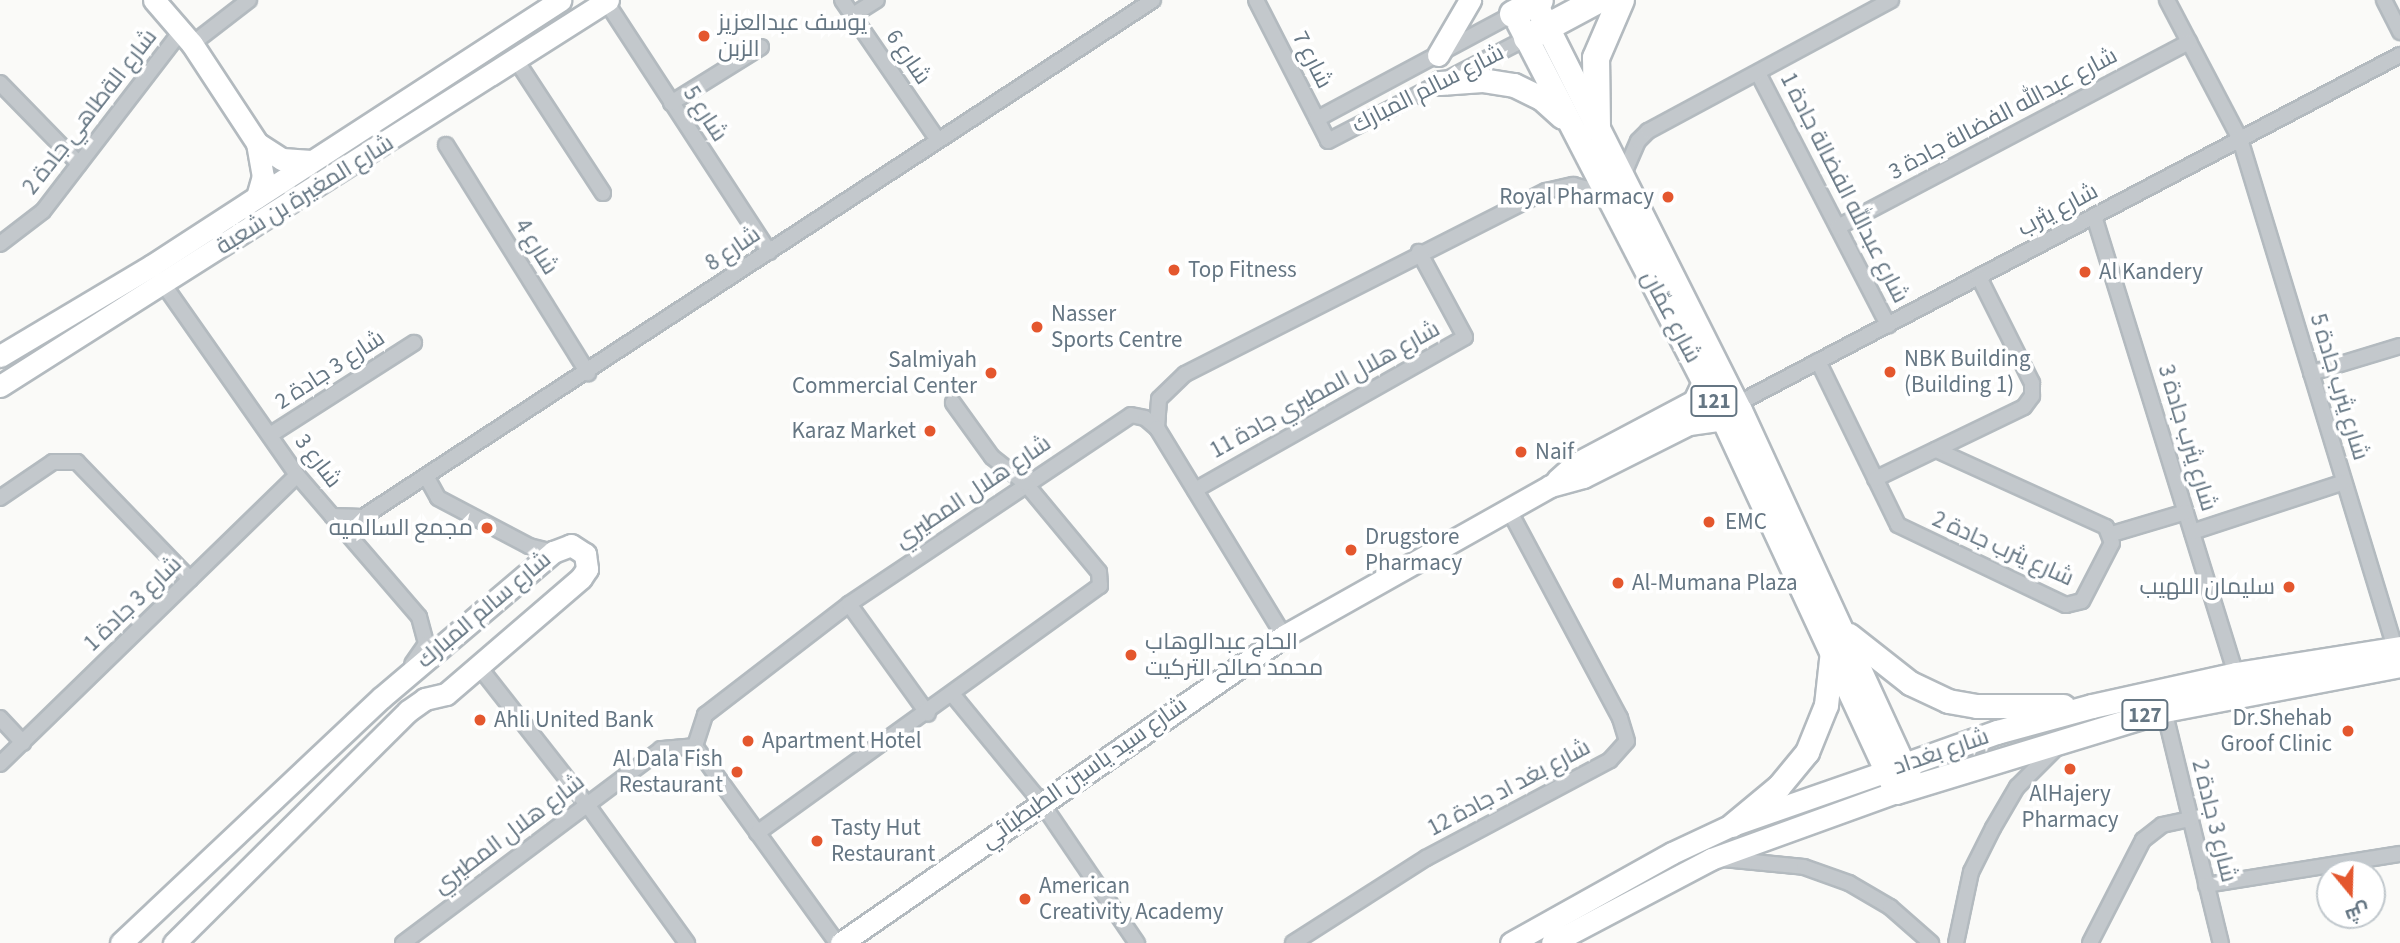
<!DOCTYPE html>
<html>
<head>
<meta charset="utf-8">
<style>
  body { margin:0 }
  #map { position:relative; width:2400px; height:943px; overflow:hidden; background:#fafaf8; font-family:"Source Sans 3",Cairo,sans-serif }
  div>[style] { position:absolute }
  .roads { filter:drop-shadow(2px 0 #b3babf) drop-shadow(-2px 0 #b3babf) drop-shadow(0 2px #b3babf) drop-shadow(0 -2px #b3babf) }
  .street>* { height:14px; margin:-7px; padding:0 7px; transform-origin:7px; border-radius:7px; background:#c3c8cc }
  .secondary>* { height:21px; margin:-10.5px; padding:0 10.5px; transform-origin:10.5px; border-radius:10.5px; background:#fff }
  .primary>* { height:23px; margin:-11.5px; padding:0 11.5px; transform-origin:11.5px; border-radius:11.5px; background:#fff }
  .highway>* { height:26px; margin:-13px; padding:0 13px; transform-origin:13px; border-radius:13px; background:#fff }
  .dots>* { width:19px; height:19px; translate:-50% -50%; box-sizing:border-box; border:4px solid #fff; border-radius:50% }
  span { translate:-50% -50%; white-space:nowrap; text-align:center; line-height:1.15; -webkit-text-stroke:7px #fff; paint-order:stroke }
  .shield-label span { padding:2px 5px; background:#fff; border:2px solid; border-radius:5px; -webkit-text-stroke-width:0 }
  .shield-label { font-size:21px; color:#657683; font-weight:700 }
  .poi-label { font-size:23px; color:#657683 }
  .left { translate:0 -50%; text-align:left }
  .right { translate:-100% -50%; text-align:right }
  .street-label { font-size:23px; color:#657683 }
  .north { position:absolute; left:2316px; top:859px; width:70px; height:70px; box-sizing:border-box; background:#fff; border:2px solid #c1c8cd; border-radius:50%; rotate:161deg; font-size:19px; font-weight:700; line-height:28px; text-align:center; color:#657683 }
  .north::after { content:''; display:block; margin:auto; width:24px; height:32px; background:#e4572e; clip-path:polygon(50% 0,100% 100%,50% 72%,0 100%) }
</style>
</head>
<body>
<div id="map">
  <div class="roads">
    <div class="street">
      <div style="left:605px;top:0;width:301px;rotate:56.9deg"></div>
      <div style="left:842px;top:0;width:168px;rotate:55.6deg"></div>
      <div style="left:1256px;top:0;width:158px;rotate:62.9deg"></div>
      <div style="left:1328px;top:141px;width:224px;rotate:-27.4deg"></div>
      <div style="left:2167px;top:0;width:157px;rotate:62.3deg"></div>
      <div style="left:2240px;top:139px;width:532px;rotate:73.06deg"></div>
      <div style="left:2384px;top:0;width:36px;rotate:63deg"></div>
      <div style="left:853px;top:15px;width:28px;rotate:-32deg"></div>
      <div style="left:192px;top:44px;width:72px;rotate:-37.7deg"></div>
      <div style="left:516px;top:60px;width:159px;rotate:56.8deg"></div>
      <div style="left:1758px;top:73px;width:284px;rotate:62.7deg"></div>
      <div style="left:0;top:83px;width:113px;rotate:45.7deg"></div>
      <div style="left:671px;top:103px;width:106px;rotate:-31.9deg"></div>
      <div style="left:1317px;top:119px;width:222px;rotate:-28.2deg"></div>
      <div style="left:446px;top:145px;width:269px;rotate:58.1deg"></div>
      <div style="left:1622px;top:178px;width:40px;rotate:-66.6deg"></div>
      <div style="left:1638px;top:141px;width:14px;rotate:-45deg"></div>
      <div style="left:1648px;top:131px;width:276px;rotate:-28.3deg"></div>
      <div style="left:2094px;top:216px;width:480px;rotate:72.8deg"></div>
      <div style="left:1838px;top:227px;width:397px;rotate:-27.8deg"></div>
      <div style="left:0;top:244px;width:54px;rotate:-37.5deg"></div>
      <div style="left:43px;top:211px;width:227px;rotate:-52.5deg"></div>
      <div style="left:157px;top:275px;width:244px;rotate:55deg"></div>
      <div style="left:297px;top:475px;width:187px;rotate:49.3deg"></div>
      <div style="left:419px;top:617px;width:28px;rotate:75deg"></div>
      <div style="left:426px;top:644px;width:24px;rotate:125deg"></div>
      <div style="left:1818px;top:361px;width:182px;rotate:64deg"></div>
      <div style="left:1898px;top:525px;width:186px;rotate:25.5deg"></div>
      <div style="left:2066px;top:605px;width:16px;rotate:-14deg"></div>
      <div style="left:2082px;top:601px;width:65px;rotate:-62.7deg"></div>
      <div style="left:2112px;top:543px;width:17px;rotate:-111deg"></div>
      <div style="left:2106px;top:527px;width:187px;rotate:-155.6deg"></div>
      <div style="left:2311px;top:373px;width:93px;rotate:-16.9deg"></div>
      <div style="left:1737px;top:404px;width:749px;rotate:-27.76deg"></div>
      <div style="left:1157px;top:428px;width:29px;rotate:-86deg"></div>
      <div style="left:1159px;top:399px;width:36px;rotate:-44deg"></div>
      <div style="left:1185px;top:374px;width:405px;rotate:-26.9deg"></div>
      <div style="left:1546px;top:191px;width:28px;rotate:-13deg"></div>
      <div style="left:1573px;top:185px;width:34px;rotate:15deg"></div>
      <div style="left:270px;top:435px;width:171px;rotate:-32.6deg"></div>
      <div style="left:426px;top:476px;width:25px;rotate:61deg"></div>
      <div style="left:438px;top:498px;width:103px;rotate:27.8deg"></div>
      <div style="left:529px;top:546px;width:25px;rotate:14deg"></div>
      <div style="left:1875px;top:479px;width:165px;rotate:-25.8deg"></div>
      <div style="left:2024px;top:407px;width:14px;rotate:-54deg"></div>
      <div style="left:2032px;top:396px;width:13px;rotate:-90deg"></div>
      <div style="left:2032px;top:383px;width:119px;rotate:-116.6deg"></div>
      <div style="left:1195px;top:490px;width:310px;rotate:-29.5deg"></div>
      <div style="left:1465px;top:337px;width:97px;rotate:-118.4deg"></div>
      <div style="left:0;top:498px;width:64px;rotate:-34.2deg"></div>
      <div style="left:53px;top:462px;width:24px"></div>
      <div style="left:77px;top:462px;width:163px;rotate:46deg"></div>
      <div style="left:332px;top:516px;width:31px;rotate:2deg"></div>
      <div style="left:363px;top:517px;width:944px;rotate:-33.2deg"></div>
      <div style="left:2192px;top:532px;width:160px;rotate:-18.2deg"></div>
      <div style="left:2112px;top:534px;width:77px;rotate:-16.6deg"></div>
      <div style="left:849px;top:604px;width:135px;rotate:54.3deg"></div>
      <div style="left:480px;top:668px;width:172px;rotate:51.9deg"></div>
      <div style="left:586px;top:803px;width:173px;rotate:54.2deg"></div>
      <div style="left:953px;top:695px;width:139px;rotate:50.6deg"></div>
      <div style="left:1041px;top:802px;width:171px;rotate:55.8deg"></div>
      <div style="left:2164px;top:710px;width:240px;rotate:76.3deg"></div>
      <div style="left:0;top:718px;width:34px;rotate:47deg"></div>
      <div style="left:695px;top:746px;width:33px;rotate:-72deg"></div>
      <div style="left:705px;top:715px;width:182px;rotate:-37.6deg"></div>
      <div style="left:849px;top:604px;width:339px;rotate:-33.8deg"></div>
      <div style="left:1131px;top:415px;width:14px;rotate:12deg"></div>
      <div style="left:1145px;top:418px;width:16px;rotate:40deg"></div>
      <div style="left:1157px;top:428px;width:244px;rotate:58.6deg"></div>
      <div style="left:695px;top:746px;width:243px;rotate:54.2deg"></div>
      <div style="left:0;top:764px;width:414px;rotate:-44.2deg"></div>
      <div style="left:757px;top:833px;width:423px;rotate:-35.8deg"></div>
      <div style="left:1100px;top:586px;width:14px;rotate:-94deg"></div>
      <div style="left:1099px;top:572px;width:116px;rotate:-129.7deg"></div>
      <div style="left:1025px;top:483px;width:42px;rotate:-141.8deg"></div>
      <div style="left:992px;top:457px;width:67px;rotate:-125.8deg"></div>
      <div style="left:1723px;top:859px;width:81px;rotate:5.6deg"></div>
      <div style="left:1804px;top:867px;width:48px;rotate:19.6deg"></div>
      <div style="left:1849px;top:883px;width:48px;rotate:30.3deg"></div>
      <div style="left:1890px;top:907px;width:55px;rotate:41.3deg"></div>
      <div style="left:2206px;top:885px;width:196px;rotate:-9.1deg"></div>
      <div style="left:403px;top:943px;width:323px;rotate:-36.9deg"></div>
      <div style="left:661px;top:749px;width:34px;rotate:-5deg"></div>
      <div style="left:1293px;top:943px;width:158px;rotate:-32.6deg"></div>
      <div style="left:1426px;top:858px;width:208px;rotate:-28deg"></div>
      <div style="left:1610px;top:760px;width:25px;rotate:-48deg"></div>
      <div style="left:1627px;top:741px;width:24px;rotate:-107deg"></div>
      <div style="left:1620px;top:718px;width:238px;rotate:-118.1deg"></div>
      <div style="left:1956px;top:943px;width:73px;rotate:-78.1deg"></div>
      <div style="left:1971px;top:872px;width:49px;rotate:-63.4deg"></div>
      <div style="left:1993px;top:828px;width:48px;rotate:-59.7deg"></div>
      <div style="left:2017px;top:787px;width:57px;rotate:-45deg"></div>
      <div style="left:2090px;top:943px;width:116px;rotate:-62.8deg"></div>
      <div style="left:2143px;top:840px;width:24px;rotate:-38deg"></div>
      <div style="left:2162px;top:825px;width:30px;rotate:-12deg"></div>
    </div>
    <div class="secondary">
      <div style="left:154px;top:0;width:58px;rotate:49.2deg"></div>
      <div style="left:192px;top:44px;width:118px;rotate:56.7deg"></div>
      <div style="left:257px;top:143px;width:34px;rotate:80deg"></div>
      <div style="left:263px;top:176px;width:22px;rotate:106deg"></div>
      <div style="left:1438px;top:55px;width:64px;rotate:-59.8deg"></div>
      <div style="left:257px;top:143px;width:30px;rotate:33deg"></div>
      <div style="left:282px;top:159px;width:29px;rotate:4deg"></div>
      <div style="left:0;top:356px;width:176px;rotate:-30.8deg"></div>
      <div style="left:151px;top:266px;width:488px;rotate:-33deg"></div>
      <div style="left:0;top:386px;width:720px;rotate:-32.41deg"></div>
      <div style="left:1557px;top:480px;width:24px;rotate:-42deg"></div>
      <div style="left:1575px;top:464px;width:135px;rotate:-27.9deg"></div>
      <div style="left:1694px;top:401px;width:23px;rotate:-65deg"></div>
      <div style="left:121px;top:943px;width:357px;rotate:-43.3deg"></div>
      <div style="left:381px;top:698px;width:226px;rotate:-40.3deg"></div>
      <div style="left:553px;top:552px;width:19px;rotate:-21deg"></div>
      <div style="left:571px;top:545px;width:17px;rotate:33deg"></div>
      <div style="left:585px;top:554px;width:15px;rotate:82deg"></div>
      <div style="left:587px;top:569px;width:11px;rotate:124deg"></div>
      <div style="left:581px;top:578px;width:178px;rotate:139.3deg"></div>
      <div style="left:446px;top:694px;width:22px;rotate:167deg"></div>
      <div style="left:425px;top:699px;width:21px;rotate:145deg"></div>
      <div style="left:408px;top:711px;width:330px;rotate:135.2deg"></div>
      <div style="left:841px;top:943px;width:539px;rotate:-34.72deg"></div>
      <div style="left:1284px;top:636px;width:305px;rotate:-29.4deg"></div>
      <div style="left:1550px;top:486px;width:34px;rotate:-15deg"></div>
      <div style="left:1583px;top:477px;width:119px;rotate:-26.6deg"></div>
      <div style="left:1689px;top:424px;width:34px;rotate:-8deg"></div>
      <div style="left:1511px;top:943px;width:184px;rotate:-29.2deg"></div>
      <div style="left:1672px;top:853px;width:66px;rotate:-25deg"></div>
      <div style="left:1732px;top:825px;width:164px;rotate:-19.2deg"></div>
      <div style="left:1552px;top:943px;width:180px;rotate:-27.8deg"></div>
      <div style="left:1711px;top:859px;width:197px;rotate:-19.9deg"></div>
    </div>
    <div class="primary">
      <div style="left:1539px;top:11px;width:447px;rotate:63.3deg"></div>
      <div style="left:1740px;top:410px;width:414px;rotate:65.3deg"></div>
      <div style="left:1519px;top:24px;width:445px;rotate:62.7deg"></div>
      <div style="left:1723px;top:419px;width:411px;rotate:65.1deg"></div>
      <div style="left:1896px;top:792px;width:280px;rotate:-17deg"></div>
      <div style="left:2164px;top:710px;width:240px;rotate:-10.8deg"></div>
      <div style="left:1440px;top:83px;width:42px;rotate:-4.1deg"></div>
      <div style="left:1482px;top:80px;width:32px;rotate:9deg"></div>
      <div style="left:1514px;top:85px;width:30px;rotate:26deg"></div>
      <div style="left:1541px;top:98px;width:28px;rotate:42deg"></div>
      <div style="left:1849px;top:635px;width:78px;rotate:38.2deg"></div>
      <div style="left:1910px;top:683px;width:42px;rotate:25.3deg"></div>
      <div style="left:1948px;top:701px;width:29px;rotate:10deg"></div>
      <div style="left:1977px;top:706px;width:86px"></div>
      <div style="left:1890px;top:770px;width:114px;rotate:-19.6deg"></div>
      <div style="left:1997px;top:732px;width:98px;rotate:-15.3deg"></div>
      <div style="left:2092px;top:706px;width:148px;rotate:-12.5deg"></div>
      <div style="left:2236px;top:674px;width:166px;rotate:-9deg"></div>
      <div style="left:1732px;top:825px;width:61px;rotate:-39.7deg"></div>
      <div style="left:1779px;top:786px;width:44px;rotate:-50.5deg"></div>
      <div style="left:1807px;top:752px;width:51px;rotate:-68deg"></div>
      <div style="left:1826px;top:705px;width:54px;rotate:-83.7deg"></div>
    </div>
    <div class="highway">
      <div style="left:1513px;top:14px;width:30px;rotate:-27deg"></div>
      <div style="left:1527px;top:38px;width:81px;rotate:-28.2deg"></div>
      <div style="left:1597px;top:127px;width:69px;rotate:-90.8deg"></div>
      <div style="left:1596px;top:58px;width:63px;rotate:-66.7deg"></div>
    </div>
  </div>
  <div class="dots">
    <div style="left:704px;top:36px;background:#e4572e"></div>
    <div style="left:1668px;top:197px;background:#e4572e"></div>
    <div style="left:1174px;top:270px;background:#e4572e"></div>
    <div style="left:2085px;top:272px;background:#e4572e"></div>
    <div style="left:1037px;top:327px;background:#e4572e"></div>
    <div style="left:1890px;top:372px;background:#e4572e"></div>
    <div style="left:991px;top:373px;background:#e4572e"></div>
    <div style="left:930px;top:431px;background:#e4572e"></div>
    <div style="left:1521px;top:452px;background:#e4572e"></div>
    <div style="left:1709px;top:522px;background:#e4572e"></div>
    <div style="left:487px;top:528px;background:#e4572e"></div>
    <div style="left:1351px;top:550px;background:#e4572e"></div>
    <div style="left:1618px;top:583px;background:#e4572e"></div>
    <div style="left:2289px;top:587px;background:#e4572e"></div>
    <div style="left:1131px;top:655px;background:#e4572e"></div>
    <div style="left:480px;top:720px;background:#e4572e"></div>
    <div style="left:2348px;top:731px;background:#e4572e"></div>
    <div style="left:748px;top:741px;background:#e4572e"></div>
    <div style="left:2070px;top:769px;background:#e4572e"></div>
    <div style="left:737px;top:772px;background:#e4572e"></div>
    <div style="left:817px;top:841px;background:#e4572e"></div>
    <div style="left:1025px;top:899px;background:#e4572e"></div>
  </div>
  <div class="shield-label">
    <span style="left:1714px;top:401px">121</span>
    <span style="left:2145px;top:715px">127</span>
  </div>
  <div class="poi-label">
    <span class="left" style="left:718px;top:36px">يوسف عبدالعزيز<br>الزبن</span>
    <span class="right" style="left:1654px;top:197px">Royal Pharmacy</span>
    <span class="left" style="left:1188px;top:270px">Top Fitness</span>
    <span class="left" style="left:2099px;top:272px">Al Kandery</span>
    <span class="left" style="left:1051px;top:327px">Nasser<br>Sports Centre</span>
    <span class="left" style="left:1904px;top:372px">NBK Building<br>(Building 1)</span>
    <span class="right" style="left:977px;top:373px">Salmiyah<br>Commercial Center</span>
    <span class="right" style="left:916px;top:431px">Karaz Market</span>
    <span class="left" style="left:1535px;top:452px">Naif</span>
    <span class="left" style="left:1725px;top:522px">EMC</span>
    <span class="right" style="left:473px;top:528px">مجمع السالميه</span>
    <span class="left" style="left:1365px;top:550px">Drugstore<br>Pharmacy</span>
    <span class="left" style="left:1632px;top:583px">Al-Mumana Plaza</span>
    <span class="right" style="left:2275px;top:587px">سليمان اللهيب</span>
    <span class="left" style="left:1145px;top:655px">الحاج عبدالوهاب<br>محمد صالح التركيت</span>
    <span class="right" style="left:2332px;top:731px">Dr.Shehab<br>Groof Clinic</span>
    <span class="left" style="left:494px;top:720px">Ahli United Bank</span>
    <span class="left" style="left:762px;top:741px">Apartment Hotel</span>
    <span class="right" style="left:723px;top:772px">Al Dala Fish<br>Restaurant</span>
    <span style="left:2070px;top:807px">AlHajery<br>Pharmacy</span>
    <span class="left" style="left:831px;top:841px">Tasty Hut<br>Restaurant</span>
    <span class="left" style="left:1039px;top:899px">American<br>Creativity Academy</span>
  </div>
  <div class="street-label">
    <span style="left:908px;top:57px;rotate:56deg">شارع 6</span>
    <span style="left:1312px;top:60px;rotate:63deg">شارع 7</span>
    <span style="left:1428px;top:89px;rotate:-27deg">شارع سالم المبارك</span>
    <span style="left:90px;top:112px;rotate:-52deg">شارع الةطاهي جادة 2</span>
    <span style="left:705px;top:114px;rotate:57deg">شارع 5</span>
    <span style="left:2003px;top:114px;rotate:-28deg">شارع عبدالله الفضالة جادة 3</span>
    <span style="left:1844px;top:188px;rotate:63deg">شارع عبدالله الفضالة جادة 1</span>
    <span style="left:305px;top:195px;rotate:-32deg">شارع المغيرة بن شعبة</span>
    <span style="left:2058px;top:210px;rotate:-28deg">شارع يثرب</span>
    <span style="left:536px;top:247px;rotate:58deg">شارع 4</span>
    <span style="left:733px;top:249px;rotate:-34deg">شارع 8</span>
    <span style="left:1671px;top:317px;rotate:62deg">شارع عمّان</span>
    <span style="left:330px;top:370px;rotate:-33deg">شارع 3 جادة 2</span>
    <span style="left:2339px;top:387px;rotate:73deg">شارع يثرب جادة 5</span>
    <span style="left:1325px;top:390px;rotate:-29deg">شارع هلال المطيري جادة 11</span>
    <span style="left:2187px;top:438px;rotate:73deg">شارع يثرب جادة 3</span>
    <span style="left:318px;top:461px;rotate:53deg">شارع 3</span>
    <span style="left:973px;top:492px;rotate:-34deg">شارع هلال المطيري</span>
    <span style="left:2003px;top:549px;rotate:24deg">شارع يثرب جادة 2</span>
    <span style="left:133px;top:604px;rotate:-44deg">شارع 3 جادة 1</span>
    <span style="left:484px;top:610px;rotate:-40deg">شارع سالم المبارك</span>
    <span style="left:1941px;top:752px;rotate:-19deg">شارع بغداد</span>
    <span style="left:1084px;top:773px;rotate:-35deg">شارع سيد ياسين الطبطبائي</span>
    <span style="left:1509px;top:788px;rotate:-28deg">شارع بغد اد جادة 12</span>
    <span style="left:2214px;top:821px;rotate:76deg">شارع 3 جادة 2</span>
    <span style="left:509px;top:834px;rotate:-37deg">شارع هلال المطيري</span>
  </div>
  <div class="north">ش</div>
</div>
</body>
</html>
